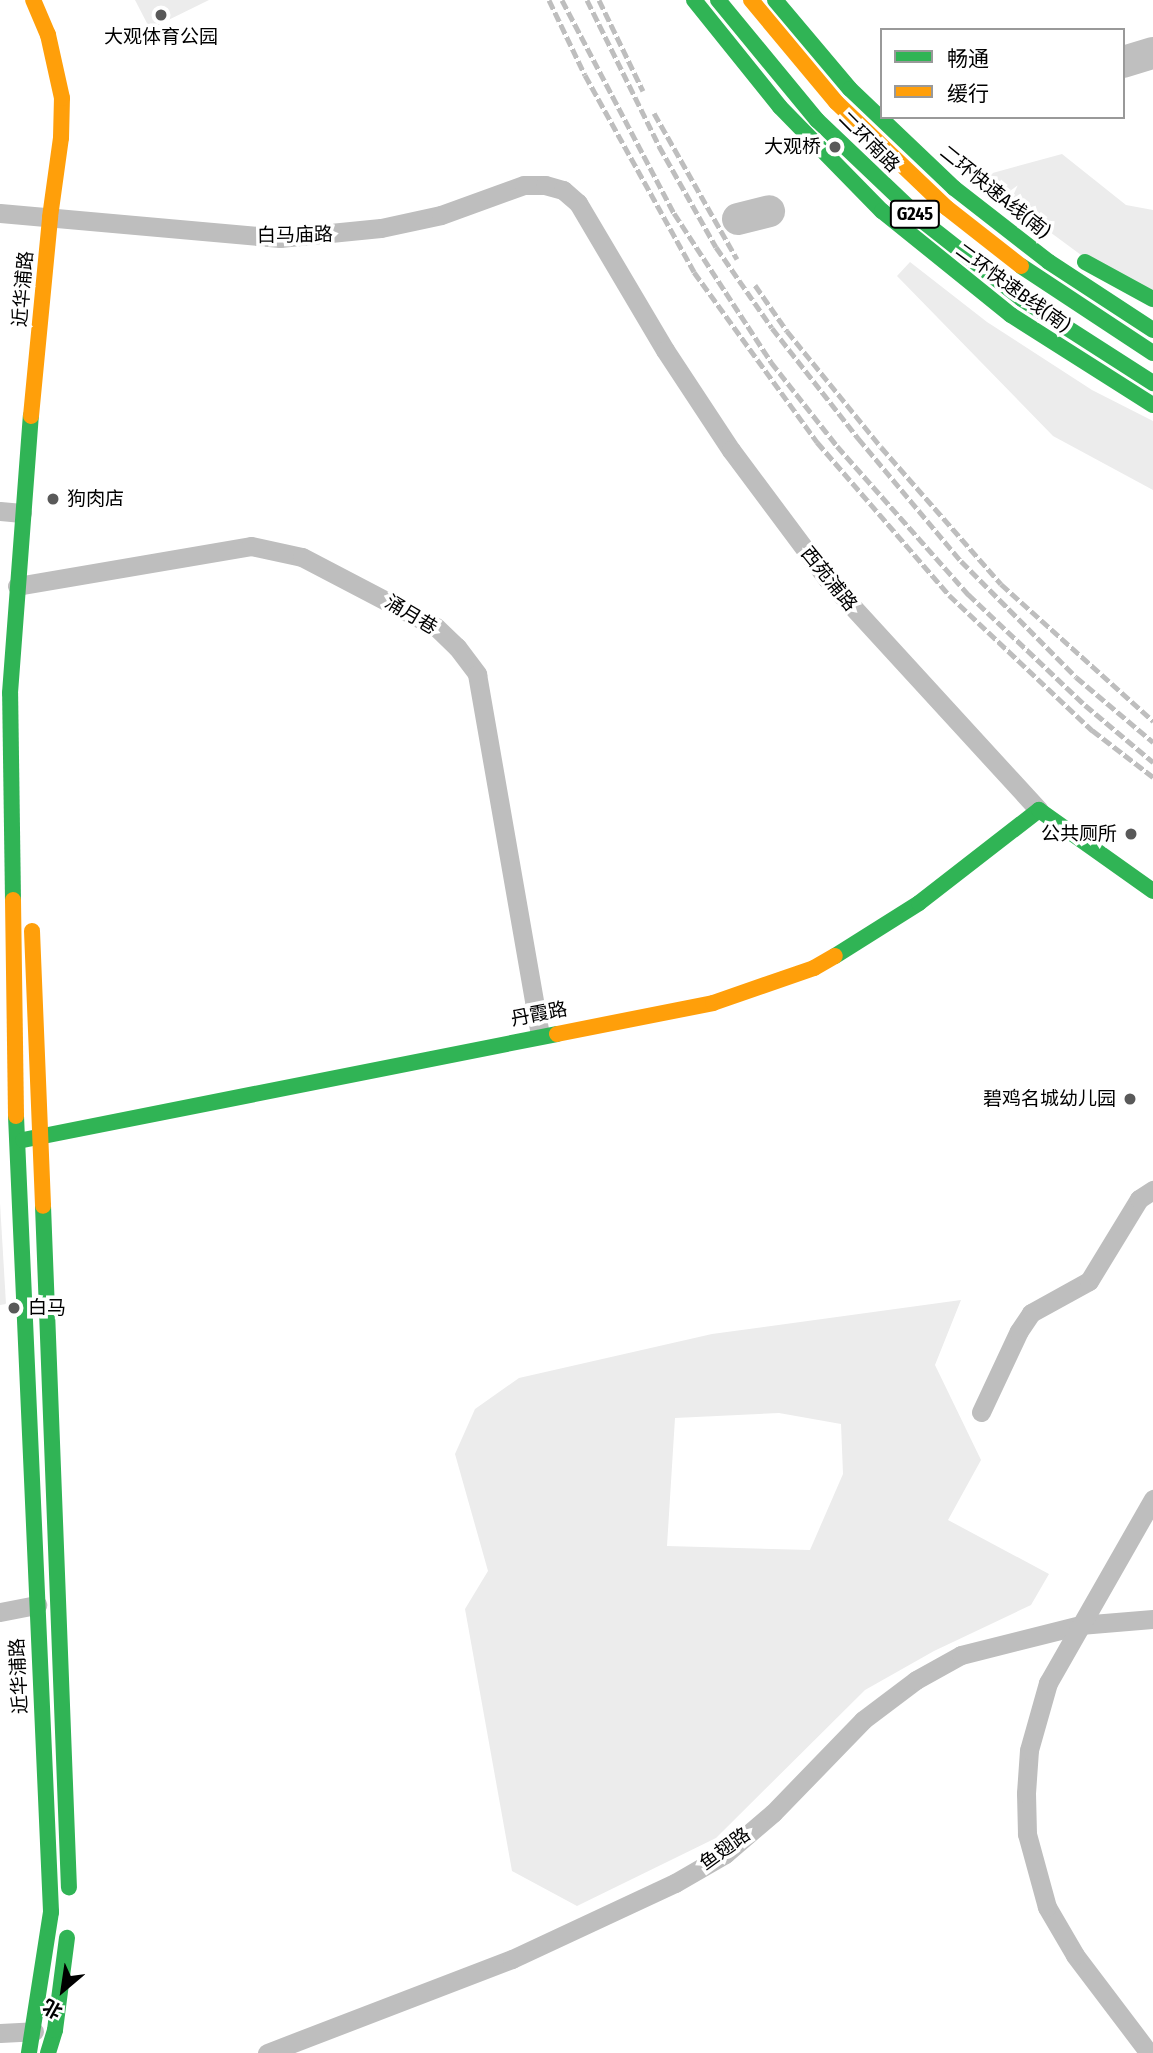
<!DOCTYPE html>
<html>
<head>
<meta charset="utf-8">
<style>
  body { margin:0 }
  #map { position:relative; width:1153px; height:2053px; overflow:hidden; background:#fff; font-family:"Fira Sans Condensed","Noto Sans SC",sans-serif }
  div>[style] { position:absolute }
  .green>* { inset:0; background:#ececec }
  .river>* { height:32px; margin:-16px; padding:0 16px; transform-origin:16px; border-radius:16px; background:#bfbfbf }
  .street>* { height:19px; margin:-9.5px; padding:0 9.5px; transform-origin:9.5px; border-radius:9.5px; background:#bebebe }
  .fast>* { height:16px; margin:-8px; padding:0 8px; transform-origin:8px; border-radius:8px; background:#30b455 }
  .slow>* { height:16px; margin:-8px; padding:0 8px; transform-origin:8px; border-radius:8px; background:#ff9f0a }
  .rail>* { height:5px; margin-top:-2.5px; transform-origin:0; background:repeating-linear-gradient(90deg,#bebebe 0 10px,transparent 0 13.5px) }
  .dots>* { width:19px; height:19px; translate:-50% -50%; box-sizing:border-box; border:4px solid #fff; border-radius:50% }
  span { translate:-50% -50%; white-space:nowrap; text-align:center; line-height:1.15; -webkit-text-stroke:7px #fff; paint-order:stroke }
  .shield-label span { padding:2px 5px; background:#fff; border:2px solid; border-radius:5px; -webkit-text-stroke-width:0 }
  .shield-label { font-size:18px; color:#000; font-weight:700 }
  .poi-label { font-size:19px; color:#000 }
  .right { translate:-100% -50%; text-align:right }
  .left { translate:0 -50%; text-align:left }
  .street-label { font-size:19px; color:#000 }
  .legend { position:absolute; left:880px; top:28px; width:245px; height:91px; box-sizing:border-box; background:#fff; border:2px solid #999; margin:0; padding:9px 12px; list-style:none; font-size:21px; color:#000 }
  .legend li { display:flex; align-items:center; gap:14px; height:35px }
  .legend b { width:35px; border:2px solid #999 }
  .north { position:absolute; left:28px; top:1955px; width:70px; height:70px; -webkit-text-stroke:5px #fff; paint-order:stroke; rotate:209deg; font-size:19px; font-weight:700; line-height:28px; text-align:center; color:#000 }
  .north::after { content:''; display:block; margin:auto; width:24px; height:32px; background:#000; clip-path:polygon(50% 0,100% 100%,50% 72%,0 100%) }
</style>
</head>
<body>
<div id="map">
  <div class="green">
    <div style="clip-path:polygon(135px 0,209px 0,150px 29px)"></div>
    <div style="clip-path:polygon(1062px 154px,1126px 205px,1153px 210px,1153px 308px,982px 182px,989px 174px)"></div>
    <div style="clip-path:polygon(910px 262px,987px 322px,1092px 390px,1153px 421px,1153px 490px,1053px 436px,897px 276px)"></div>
    <div style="clip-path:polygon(0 1203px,6px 1304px,0 1305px)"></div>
    <div style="clip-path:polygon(evenodd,961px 1300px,935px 1365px,981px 1460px,948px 1520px,1049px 1574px,1031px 1605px,934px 1651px,865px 1690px,716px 1838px,577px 1906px,512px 1871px,465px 1609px,488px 1571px,455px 1454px,475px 1409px,519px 1378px,712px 1334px,961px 1300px,779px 1413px,841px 1424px,843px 1474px,810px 1550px,667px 1546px,675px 1418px,779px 1413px)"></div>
  </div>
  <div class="river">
    <div style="left:1123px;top:62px;width:31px;rotate:-17deg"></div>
    <div style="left:738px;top:219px;width:32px;rotate:-14deg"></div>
  </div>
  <div class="street">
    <div style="left:0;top:213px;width:281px;rotate:5.1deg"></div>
    <div style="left:280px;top:238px;width:101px;rotate:-5.7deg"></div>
    <div style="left:381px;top:228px;width:61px;rotate:-12.2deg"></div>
    <div style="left:441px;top:215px;width:88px;rotate:-19.9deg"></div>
    <div style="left:524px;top:185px;width:21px"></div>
    <div style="left:545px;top:185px;width:19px;rotate:16deg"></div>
    <div style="left:563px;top:190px;width:20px;rotate:41deg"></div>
    <div style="left:578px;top:203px;width:171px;rotate:59.4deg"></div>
    <div style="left:665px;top:350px;width:120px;rotate:56.6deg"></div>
    <div style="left:731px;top:450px;width:162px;rotate:53.3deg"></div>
    <div style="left:828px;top:580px;width:312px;rotate:47.5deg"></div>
    <div style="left:0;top:511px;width:22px;rotate:5deg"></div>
    <div style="left:17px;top:586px;width:237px;rotate:-9.7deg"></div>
    <div style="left:251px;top:546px;width:52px;rotate:12.2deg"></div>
    <div style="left:302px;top:557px;width:151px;rotate:27.6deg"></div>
    <div style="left:436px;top:627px;width:29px;rotate:44deg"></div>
    <div style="left:457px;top:647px;width:34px;rotate:53deg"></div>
    <div style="left:477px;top:674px;width:365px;rotate:80.1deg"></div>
    <div style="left:981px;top:1412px;width:89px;rotate:-64.9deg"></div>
    <div style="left:1019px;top:1331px;width:22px;rotate:-56deg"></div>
    <div style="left:1031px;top:1313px;width:66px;rotate:-28.9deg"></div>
    <div style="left:1089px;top:1281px;width:96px;rotate:-58.6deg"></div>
    <div style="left:1139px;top:1199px;width:17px;rotate:-33deg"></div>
    <div style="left:0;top:1612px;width:38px;rotate:-11deg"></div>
    <div style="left:0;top:2033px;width:34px;rotate:-3deg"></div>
    <div style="left:267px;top:2053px;width:262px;rotate:-21deg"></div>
    <div style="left:512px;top:1959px;width:180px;rotate:-25deg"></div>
    <div style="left:675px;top:1883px;width:58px;rotate:-30.1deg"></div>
    <div style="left:725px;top:1854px;width:63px;rotate:-40.5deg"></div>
    <div style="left:773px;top:1813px;width:129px;rotate:-45.9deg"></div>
    <div style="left:863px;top:1720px;width:66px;rotate:-37deg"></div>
    <div style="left:916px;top:1680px;width:51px;rotate:-29.1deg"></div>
    <div style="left:961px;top:1655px;width:123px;rotate:-14.1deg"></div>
    <div style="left:1080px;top:1625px;width:73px;rotate:-4.7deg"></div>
    <div style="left:1149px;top:2053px;width:123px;rotate:-127.1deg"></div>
    <div style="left:1075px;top:1955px;width:56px;rotate:-120.3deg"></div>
    <div style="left:1047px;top:1907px;width:76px;rotate:-105.3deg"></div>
    <div style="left:1027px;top:1834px;width:41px;rotate:-91.4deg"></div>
    <div style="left:1026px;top:1793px;width:43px;rotate:-86deg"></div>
    <div style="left:1029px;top:1750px;width:70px;rotate:-74.2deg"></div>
    <div style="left:1048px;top:1683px;width:212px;rotate:-60.3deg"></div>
  </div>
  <div class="fast">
    <div style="left:694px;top:0;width:137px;rotate:51.2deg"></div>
    <div style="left:780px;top:107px;width:146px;rotate:45.6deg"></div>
    <div style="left:882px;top:211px;width:166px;rotate:38.9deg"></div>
    <div style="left:1011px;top:315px;width:168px;rotate:32.4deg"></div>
    <div style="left:718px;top:0;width:156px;rotate:50.5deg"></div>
    <div style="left:817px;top:120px;width:148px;rotate:43.6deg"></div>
    <div style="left:924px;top:222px;width:125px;rotate:38.2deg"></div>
    <div style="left:1022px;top:299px;width:156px;rotate:32.7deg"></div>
    <div style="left:775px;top:0;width:116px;rotate:49.9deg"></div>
    <div style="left:850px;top:89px;width:144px;rotate:43.6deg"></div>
    <div style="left:954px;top:188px;width:120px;rotate:37.9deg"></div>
    <div style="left:1049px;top:262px;width:124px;rotate:33.2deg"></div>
    <div style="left:1085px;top:262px;width:77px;rotate:28.6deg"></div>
    <div style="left:1021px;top:266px;width:158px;rotate:33.4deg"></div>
    <div style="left:13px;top:900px;width:207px;rotate:-90.8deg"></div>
    <div style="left:10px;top:693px;width:278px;rotate:-85.7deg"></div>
    <div style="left:835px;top:956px;width:99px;rotate:-32.2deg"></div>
    <div style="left:919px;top:903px;width:152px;rotate:-37.8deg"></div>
    <div style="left:1039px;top:810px;width:140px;rotate:35.4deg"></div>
    <div style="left:16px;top:1116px;width:797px;rotate:87.48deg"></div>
    <div style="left:51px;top:1912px;width:143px;rotate:98.9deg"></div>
    <div style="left:23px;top:1140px;width:544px;rotate:-11.23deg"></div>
    <div style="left:43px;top:1206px;width:682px;rotate:87.82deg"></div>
    <div style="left:48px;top:2053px;width:24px;rotate:-73deg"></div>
    <div style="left:55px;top:2030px;width:93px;rotate:-82.6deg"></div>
  </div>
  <div class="slow">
    <div style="left:751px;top:0;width:133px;rotate:50.2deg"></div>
    <div style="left:836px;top:102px;width:153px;rotate:43.7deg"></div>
    <div style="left:947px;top:208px;width:94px;rotate:38.1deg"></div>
    <div style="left:31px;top:416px;width:200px;rotate:-84.5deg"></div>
    <div style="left:50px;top:217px;width:80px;rotate:-82.1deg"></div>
    <div style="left:61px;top:138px;width:40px;rotate:-88.6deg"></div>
    <div style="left:62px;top:98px;width:65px;rotate:-102.5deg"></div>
    <div style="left:48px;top:35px;width:38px;rotate:-113deg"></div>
    <div style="left:13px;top:900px;width:216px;rotate:89.2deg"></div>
    <div style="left:32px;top:931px;width:275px;rotate:87.7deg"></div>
    <div style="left:557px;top:1034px;width:159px;rotate:-11.2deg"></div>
    <div style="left:713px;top:1003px;width:107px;rotate:-19.1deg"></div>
    <div style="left:814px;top:968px;width:24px;rotate:-30deg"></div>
  </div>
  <div class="rail">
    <div style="left:549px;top:0;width:83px;rotate:64.4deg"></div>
    <div style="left:585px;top:75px;width:225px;rotate:61deg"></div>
    <div style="left:694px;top:272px;width:210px;rotate:54.1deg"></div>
    <div style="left:817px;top:442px;width:202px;rotate:49.2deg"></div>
    <div style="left:949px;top:595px;width:197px;rotate:43.4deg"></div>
    <div style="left:1092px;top:730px;width:77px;rotate:37.6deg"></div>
    <div style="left:562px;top:0;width:241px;rotate:62.3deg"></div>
    <div style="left:674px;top:213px;width:178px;rotate:56.9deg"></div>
    <div style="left:771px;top:362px;width:107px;rotate:51.8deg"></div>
    <div style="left:837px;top:446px;width:198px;rotate:48.5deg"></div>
    <div style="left:968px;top:594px;width:161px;rotate:43.5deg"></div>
    <div style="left:1085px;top:705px;width:89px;rotate:40deg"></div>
    <div style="left:587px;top:0;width:163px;rotate:63.7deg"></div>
    <div style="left:659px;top:146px;width:116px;rotate:60.6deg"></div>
    <div style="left:716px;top:247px;width:98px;rotate:55.3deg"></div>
    <div style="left:772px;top:328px;width:140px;rotate:52deg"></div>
    <div style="left:858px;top:438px;width:160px;rotate:50.1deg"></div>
    <div style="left:961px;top:561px;width:163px;rotate:45.2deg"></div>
    <div style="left:1076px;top:677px;width:101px;rotate:40.2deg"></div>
    <div style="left:599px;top:0;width:101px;rotate:64.2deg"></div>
    <div style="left:654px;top:113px;width:168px;rotate:60.4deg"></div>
    <div style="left:755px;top:285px;width:56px;rotate:55.2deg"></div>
    <div style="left:787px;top:331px;width:149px;rotate:51deg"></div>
    <div style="left:881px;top:447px;width:182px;rotate:48.8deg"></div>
    <div style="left:1001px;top:584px;width:205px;rotate:42deg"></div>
  </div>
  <div class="dots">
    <div style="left:161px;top:15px;background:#595959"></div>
    <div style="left:835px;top:147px;background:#595959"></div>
    <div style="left:53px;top:499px;background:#595959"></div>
    <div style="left:1131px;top:834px;background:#595959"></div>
    <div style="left:1130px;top:1099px;background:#595959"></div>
    <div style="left:14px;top:1308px;background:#595959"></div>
  </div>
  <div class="shield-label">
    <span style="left:915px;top:214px">G245</span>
  </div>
  <div class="poi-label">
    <span style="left:161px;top:37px">大观体育公园</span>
    <span class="right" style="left:821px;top:147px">大观桥</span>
    <span class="left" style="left:67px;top:499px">狗肉店</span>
    <span class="right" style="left:1117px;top:834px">公共厕所</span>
    <span class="right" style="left:1116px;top:1099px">碧鸡名城幼儿园</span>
    <span class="left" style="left:28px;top:1308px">白马</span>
  </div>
  <div class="street-label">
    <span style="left:869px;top:142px;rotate:45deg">二环南路</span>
    <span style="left:995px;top:192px;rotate:39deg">二环快速A线(南)</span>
    <span style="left:295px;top:235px;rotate:-1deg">白马庙路</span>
    <span style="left:1013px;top:288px;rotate:36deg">二环快速B线(南)</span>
    <span style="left:23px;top:289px;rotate:-85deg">近华浦路</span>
    <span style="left:829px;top:579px;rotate:51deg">西苑浦路</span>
    <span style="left:411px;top:615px;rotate:31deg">涌月巷</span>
    <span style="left:539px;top:1014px;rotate:-11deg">丹霞路</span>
    <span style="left:19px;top:1676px;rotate:-93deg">近华浦路</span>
    <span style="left:725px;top:1849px;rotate:-36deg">鱼翅路</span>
  </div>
  <ul class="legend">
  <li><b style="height:9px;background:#30b455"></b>畅通</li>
  <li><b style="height:9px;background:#ff9f0a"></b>缓行</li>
  </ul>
  <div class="north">北</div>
</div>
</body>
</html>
